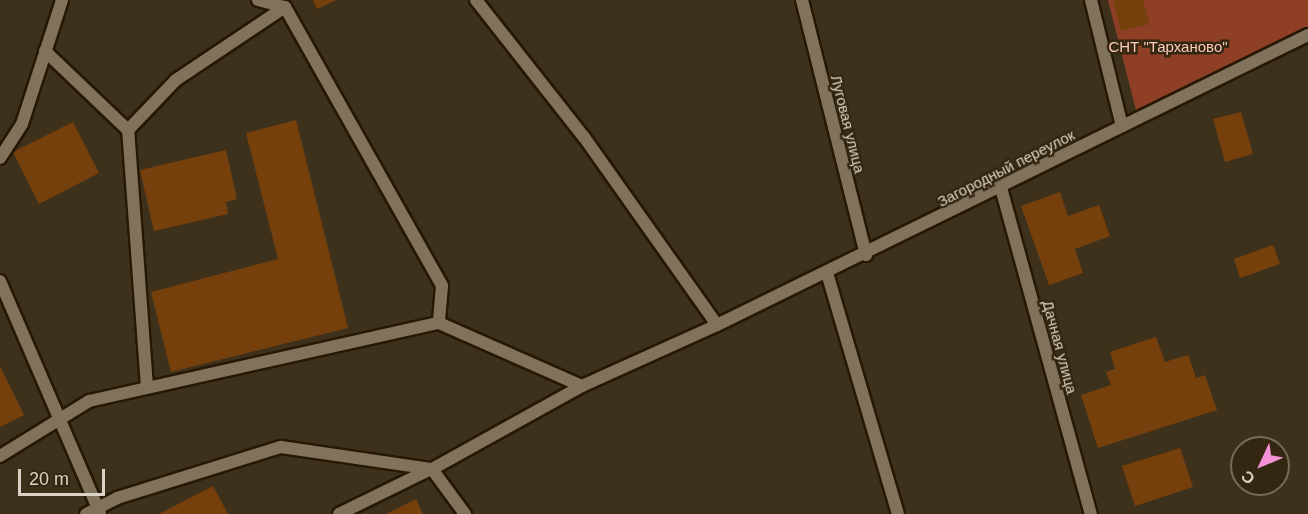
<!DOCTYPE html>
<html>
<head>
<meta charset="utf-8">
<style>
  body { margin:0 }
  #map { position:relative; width:1308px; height:514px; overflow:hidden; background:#3e311c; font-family:Arial,sans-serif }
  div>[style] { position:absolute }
  .green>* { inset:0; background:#8f3f26 }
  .building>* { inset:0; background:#76400d }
  .roads { filter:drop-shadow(2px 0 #251804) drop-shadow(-2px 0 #251804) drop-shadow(0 2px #251804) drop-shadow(0 -2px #251804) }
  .service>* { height:12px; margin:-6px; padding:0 6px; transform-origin:6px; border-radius:6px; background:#81725b }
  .minor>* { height:12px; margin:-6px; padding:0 6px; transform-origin:6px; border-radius:6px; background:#81725b }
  span { translate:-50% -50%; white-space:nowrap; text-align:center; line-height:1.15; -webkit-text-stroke:5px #342712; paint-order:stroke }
  .park-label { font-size:15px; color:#fccbbc }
  .street-label { font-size:15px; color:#dbd2c5 }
  .north { position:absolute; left:1230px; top:436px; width:60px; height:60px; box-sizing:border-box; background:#342712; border:2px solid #776b5a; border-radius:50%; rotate:226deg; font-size:16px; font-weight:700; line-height:24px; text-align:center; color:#dbd2c5 }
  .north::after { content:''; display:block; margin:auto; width:21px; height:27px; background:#f391d6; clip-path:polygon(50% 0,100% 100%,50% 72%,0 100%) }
  .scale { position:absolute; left:18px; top:469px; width:87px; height:27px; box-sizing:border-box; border:3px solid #dbd2c5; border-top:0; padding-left:8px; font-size:18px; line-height:21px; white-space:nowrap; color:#dbd2c5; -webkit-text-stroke:4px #342712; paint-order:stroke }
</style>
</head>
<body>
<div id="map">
  <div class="green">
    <div style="clip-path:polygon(1108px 0,1308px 0,1308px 29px,1137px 114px)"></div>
  </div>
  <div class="building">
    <div style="clip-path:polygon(313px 0,336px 0,317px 9px)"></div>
    <div style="clip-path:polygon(1113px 0,1143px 0,1150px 24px,1121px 31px)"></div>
    <div style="clip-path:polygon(1241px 112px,1253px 154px,1225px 162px,1213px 119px)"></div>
    <div style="clip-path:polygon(296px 120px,348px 328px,171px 372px,151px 292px,278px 259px,246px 133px)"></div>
    <div style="clip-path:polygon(73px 122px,99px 173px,39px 204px,13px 152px)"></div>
    <div style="clip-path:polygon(226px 150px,237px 199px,226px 202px,228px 214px,154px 231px,140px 170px)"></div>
    <div style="clip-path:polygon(1060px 192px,1068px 216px,1099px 205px,1110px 236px,1075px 249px,1083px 273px,1049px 285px,1021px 206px)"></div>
    <div style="clip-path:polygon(1273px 245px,1280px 264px,1240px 278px,1234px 259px)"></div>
    <div style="clip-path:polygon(1156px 337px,1165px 362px,1188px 355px,1196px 378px,1205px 375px,1217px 410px,1098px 448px,1081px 395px,1111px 385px,1106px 372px,1115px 369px,1110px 352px)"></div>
    <div style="clip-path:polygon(0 366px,24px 415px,0 427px)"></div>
    <div style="clip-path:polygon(1180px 448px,1193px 487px,1135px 506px,1122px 466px)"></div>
    <div style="clip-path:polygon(213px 486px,228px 514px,159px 514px)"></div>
    <div style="clip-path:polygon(416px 499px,423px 514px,386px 514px)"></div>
  </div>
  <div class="roads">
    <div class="service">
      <div style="left:258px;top:0;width:28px;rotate:15deg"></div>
      <div style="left:285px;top:7px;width:320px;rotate:60.6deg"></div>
      <div style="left:442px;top:286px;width:37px;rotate:95deg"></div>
      <div style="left:45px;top:51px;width:115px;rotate:43.6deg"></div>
      <div style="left:0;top:158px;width:40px;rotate:-57.1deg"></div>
      <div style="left:22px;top:124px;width:130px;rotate:-72.1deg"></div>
      <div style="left:0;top:281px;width:253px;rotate:66.7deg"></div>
      <div style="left:147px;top:387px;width:258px;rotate:-94.2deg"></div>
      <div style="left:128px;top:130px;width:69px;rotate:-46.2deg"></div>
      <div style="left:176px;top:80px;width:131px;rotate:-33.8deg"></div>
      <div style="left:0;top:456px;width:105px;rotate:-31.7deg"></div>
      <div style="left:89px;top:401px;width:359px;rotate:-12.6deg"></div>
      <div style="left:439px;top:323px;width:156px;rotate:23.8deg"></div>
      <div style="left:582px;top:386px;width:148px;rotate:-24.3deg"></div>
      <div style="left:86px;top:514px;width:35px;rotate:-27deg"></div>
      <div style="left:117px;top:498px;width:172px;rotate:-17.3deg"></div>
      <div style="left:281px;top:447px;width:153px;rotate:8.3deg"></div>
      <div style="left:339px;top:514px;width:102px;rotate:-26.1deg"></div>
      <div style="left:465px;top:514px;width:56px;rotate:-126.3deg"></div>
      <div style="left:432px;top:469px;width:171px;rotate:-29deg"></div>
    </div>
    <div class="minor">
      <div style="left:476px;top:0;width:174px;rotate:51.8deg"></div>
      <div style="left:584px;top:137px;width:230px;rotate:54.7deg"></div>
      <div style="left:717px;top:325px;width:658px;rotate:-26.14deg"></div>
      <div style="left:802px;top:0;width:263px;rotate:75.9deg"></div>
      <div style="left:1091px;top:0;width:130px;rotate:76.2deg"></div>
      <div style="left:1001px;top:188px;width:338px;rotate:74.6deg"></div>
      <div style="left:827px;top:273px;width:251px;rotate:73.6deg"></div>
    </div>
  </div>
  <div class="park-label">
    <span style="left:1168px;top:47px">СНТ "Тарханово"</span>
  </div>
  <div class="street-label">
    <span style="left:848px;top:124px;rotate:76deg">Луговая улица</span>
    <span style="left:1006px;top:168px;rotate:-27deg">Загородный переулок</span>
    <span style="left:1060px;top:347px;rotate:75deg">Дачная улица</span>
  </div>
  <div class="north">С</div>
  <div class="scale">20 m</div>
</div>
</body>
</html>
